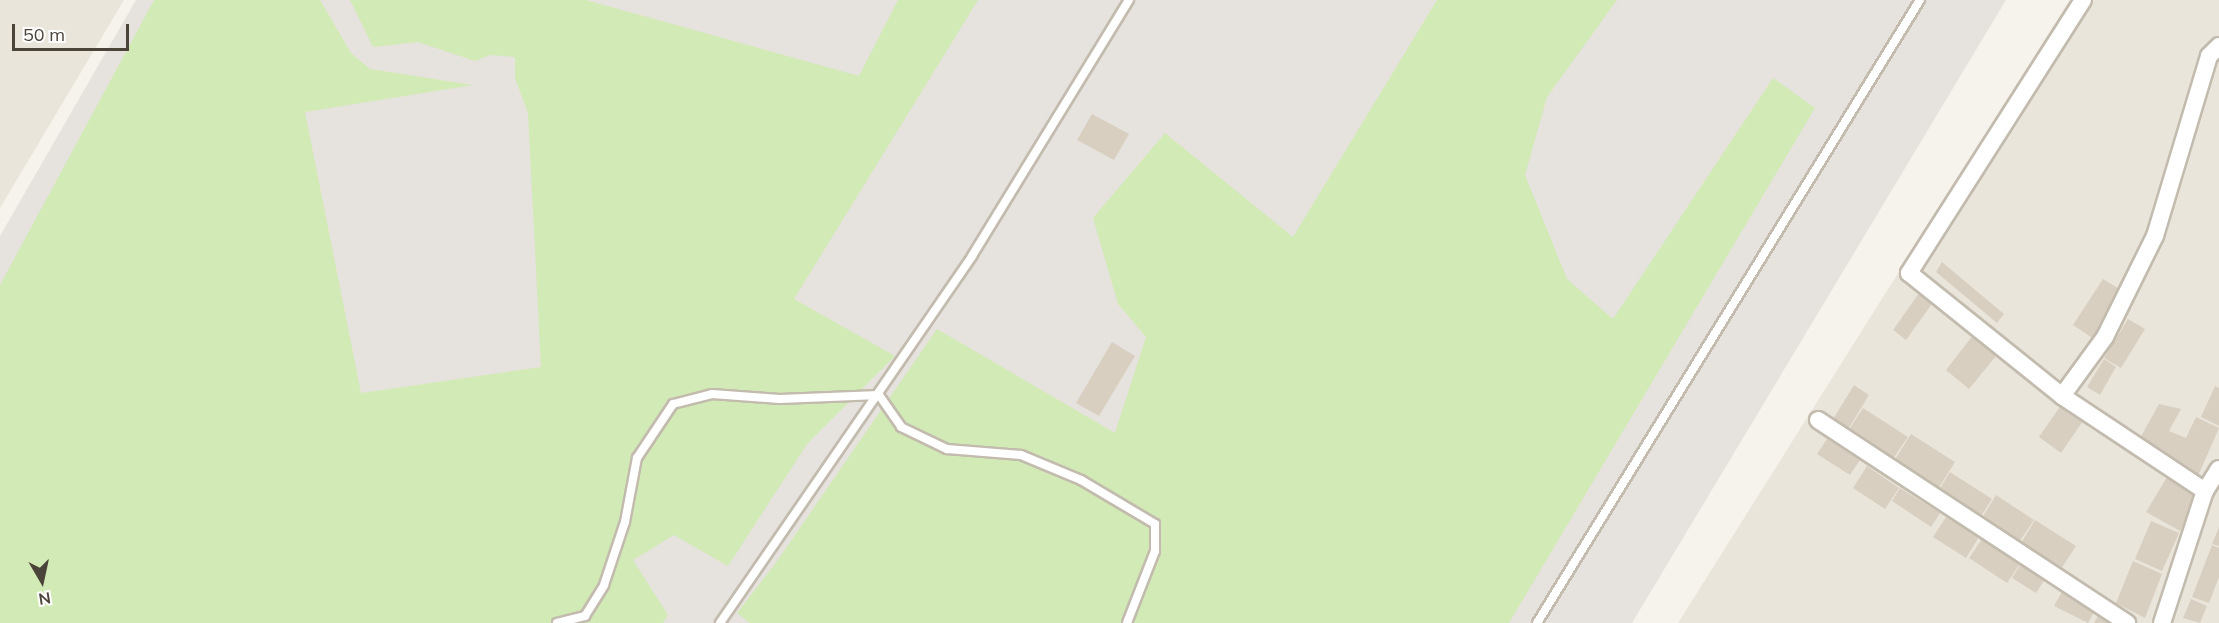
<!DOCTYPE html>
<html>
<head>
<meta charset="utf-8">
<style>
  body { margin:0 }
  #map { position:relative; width:2219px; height:623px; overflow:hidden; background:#f6f3ec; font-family:Mulish,sans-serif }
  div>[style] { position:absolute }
  .residential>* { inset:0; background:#eae5da }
  .industrial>* { inset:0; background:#e6e2dd }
  .green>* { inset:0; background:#d2eab5 }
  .building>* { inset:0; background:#d8cfc1 }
  .roads { filter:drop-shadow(2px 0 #c2bbae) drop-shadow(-2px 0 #c2bbae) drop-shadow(0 2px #c2bbae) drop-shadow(0 -2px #c2bbae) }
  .lane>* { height:8px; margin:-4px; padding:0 4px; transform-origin:4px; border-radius:4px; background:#fff }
  .street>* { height:16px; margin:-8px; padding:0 8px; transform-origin:8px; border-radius:8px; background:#fff }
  span { translate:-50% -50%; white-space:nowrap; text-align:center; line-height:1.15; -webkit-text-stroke:5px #fff; paint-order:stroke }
  .north { position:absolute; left:12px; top:551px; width:60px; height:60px; -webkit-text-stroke:4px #fff; paint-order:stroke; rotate:171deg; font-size:16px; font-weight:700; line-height:24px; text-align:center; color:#4b4439 }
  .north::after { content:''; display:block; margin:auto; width:21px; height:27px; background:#4b4439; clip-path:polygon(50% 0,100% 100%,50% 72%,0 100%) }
  .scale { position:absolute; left:12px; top:24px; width:117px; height:27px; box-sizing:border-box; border:3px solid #4b4439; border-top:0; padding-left:8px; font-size:18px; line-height:21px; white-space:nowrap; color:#4b4439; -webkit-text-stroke:4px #fff; paint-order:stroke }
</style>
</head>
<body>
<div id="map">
  <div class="residential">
    <div style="clip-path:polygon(0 0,124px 0,0 208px)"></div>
    <div style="clip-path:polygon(2070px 0,2219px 0,2219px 623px,1678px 623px)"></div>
  </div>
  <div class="industrial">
    <div style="clip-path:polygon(136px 0,2006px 0,1632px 623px,0 623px,0 236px)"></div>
  </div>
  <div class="green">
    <div style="clip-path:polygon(154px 0,320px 0,351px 53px,370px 69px,473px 85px,305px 112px,361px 393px,541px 367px,528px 113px,515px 78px,515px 57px,490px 55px,475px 61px,418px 42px,373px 47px,350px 0,586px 0,859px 76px,898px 0,978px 0,794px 299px,895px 356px,807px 444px,728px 566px,674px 535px,633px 560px,668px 615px,663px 623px,0 623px,0 285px)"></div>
    <div style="clip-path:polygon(1437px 0,1617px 0,1547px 97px,1525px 175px,1567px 279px,1613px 319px,1773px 78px,1815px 108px,1509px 623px,750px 623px,737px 613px,775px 564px,937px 329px,1115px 433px,1146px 337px,1118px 304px,1093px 218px,1165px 133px,1293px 237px)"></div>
  </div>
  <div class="building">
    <div style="clip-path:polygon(1092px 114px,1129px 134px,1114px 160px,1077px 140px)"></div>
    <div style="clip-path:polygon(1942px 262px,2004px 314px,1997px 323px,1936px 272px)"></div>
    <div style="clip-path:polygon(2103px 279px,2124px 292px,2094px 339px,2073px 325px)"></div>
    <div style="clip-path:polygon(1924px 286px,1937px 297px,1906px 340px,1893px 330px)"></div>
    <div style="clip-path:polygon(2128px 319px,2145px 329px,2121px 368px,2104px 358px)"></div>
    <div style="clip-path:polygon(1977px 330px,2001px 350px,1969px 389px,1946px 370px)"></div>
    <div style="clip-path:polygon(1112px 342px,1135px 356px,1099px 416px,1076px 403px)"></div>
    <div style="clip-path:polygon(2104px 359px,2116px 367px,2100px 395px,2087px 387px)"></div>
    <div style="clip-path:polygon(1854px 385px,1869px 395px,1847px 431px,1832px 421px)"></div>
    <div style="clip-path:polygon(2215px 386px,2219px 388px,2219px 426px,2201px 417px)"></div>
    <div style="clip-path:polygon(2159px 404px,2181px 409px,2169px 431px,2186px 438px,2196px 417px,2219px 428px,2198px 476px,2140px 438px)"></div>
    <div style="clip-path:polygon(2061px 405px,2083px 421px,2061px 453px,2039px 437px)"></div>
    <div style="clip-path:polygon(1863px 408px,1908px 437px,1892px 460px,1848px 431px)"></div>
    <div style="clip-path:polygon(1911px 434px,1955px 462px,1938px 489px,1894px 461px)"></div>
    <div style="clip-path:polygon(1827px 439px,1860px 460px,1850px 475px,1817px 454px)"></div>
    <div style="clip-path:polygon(1867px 466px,1899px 488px,1885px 509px,1853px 488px)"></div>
    <div style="clip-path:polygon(1950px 472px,1992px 499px,1981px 516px,1939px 490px)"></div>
    <div style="clip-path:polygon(2167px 477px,2198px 498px,2180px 531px,2146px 512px)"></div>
    <div style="clip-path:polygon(1900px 488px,1940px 513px,1931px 527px,1892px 501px)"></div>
    <div style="clip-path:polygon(1996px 495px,2034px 520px,2019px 542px,1982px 518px)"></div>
    <div style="clip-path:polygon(1946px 517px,1979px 537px,1966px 558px,1933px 537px)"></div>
    <div style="clip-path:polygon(2035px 520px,2076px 546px,2061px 569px,2021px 543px)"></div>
    <div style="clip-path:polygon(2151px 521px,2179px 533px,2162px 571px,2135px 559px)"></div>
    <div style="clip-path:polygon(2219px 527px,2219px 546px,2212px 544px)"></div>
    <div style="clip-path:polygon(1982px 539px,2020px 564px,2007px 583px,1969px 558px)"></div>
    <div style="clip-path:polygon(2212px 545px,2219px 548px,2219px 577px,2209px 603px,2192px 597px)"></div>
    <div style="clip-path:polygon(2133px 561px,2162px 574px,2145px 618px,2116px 603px)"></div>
    <div style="clip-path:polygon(2021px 564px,2045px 579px,2036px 593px,2012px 578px)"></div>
    <div style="clip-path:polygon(2063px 590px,2095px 610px,2088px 623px,2054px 606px)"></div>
    <div style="clip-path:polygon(2191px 599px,2207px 606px,2200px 623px,2183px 618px)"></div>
    <div style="clip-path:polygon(2100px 612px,2118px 623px,2094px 623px)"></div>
  </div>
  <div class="roads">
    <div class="lane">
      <div style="left:879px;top:395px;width:39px;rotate:55deg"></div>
      <div style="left:901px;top:427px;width:51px;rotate:25.6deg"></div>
      <div style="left:947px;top:449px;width:74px;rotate:4.6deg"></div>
      <div style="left:1021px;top:455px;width:65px;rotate:22.6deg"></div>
      <div style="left:1081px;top:480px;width:86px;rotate:30.7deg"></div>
      <div style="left:1155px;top:524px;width:27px;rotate:90deg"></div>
      <div style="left:1155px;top:551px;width:77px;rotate:111.3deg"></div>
      <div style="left:557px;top:623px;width:29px;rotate:-14deg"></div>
      <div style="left:585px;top:616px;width:36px;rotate:-58deg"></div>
      <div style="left:604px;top:585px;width:66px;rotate:-71.6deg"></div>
      <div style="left:625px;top:522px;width:65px;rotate:-79.4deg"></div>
      <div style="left:637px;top:458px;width:65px;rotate:-56.3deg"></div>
      <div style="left:673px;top:404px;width:40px;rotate:-14.4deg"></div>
      <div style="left:712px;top:394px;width:68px;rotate:4.2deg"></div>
      <div style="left:780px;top:399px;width:99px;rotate:-2.3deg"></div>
      <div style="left:720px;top:623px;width:445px;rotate:-55.5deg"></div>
      <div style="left:972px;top:256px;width:300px;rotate:-58.5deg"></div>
      <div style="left:1537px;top:623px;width:731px;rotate:-58.42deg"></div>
    </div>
    <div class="street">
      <div style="left:2083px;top:0;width:324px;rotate:122.5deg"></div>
      <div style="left:1909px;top:273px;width:196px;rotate:38.8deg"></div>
      <div style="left:2062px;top:396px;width:172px;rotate:33.6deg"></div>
      <div style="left:2062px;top:396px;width:73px;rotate:-53.9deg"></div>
      <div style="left:2105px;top:337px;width:113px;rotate:-63.7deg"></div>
      <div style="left:2155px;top:236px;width:188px;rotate:-73.3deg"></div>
      <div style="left:2209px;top:56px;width:14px;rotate:-45deg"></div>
      <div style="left:1818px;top:420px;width:370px;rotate:33.3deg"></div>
      <div style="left:2162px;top:623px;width:139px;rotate:-72deg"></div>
      <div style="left:2205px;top:491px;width:26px;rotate:-58deg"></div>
    </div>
  </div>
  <div class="north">N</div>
  <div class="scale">50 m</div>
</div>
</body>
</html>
